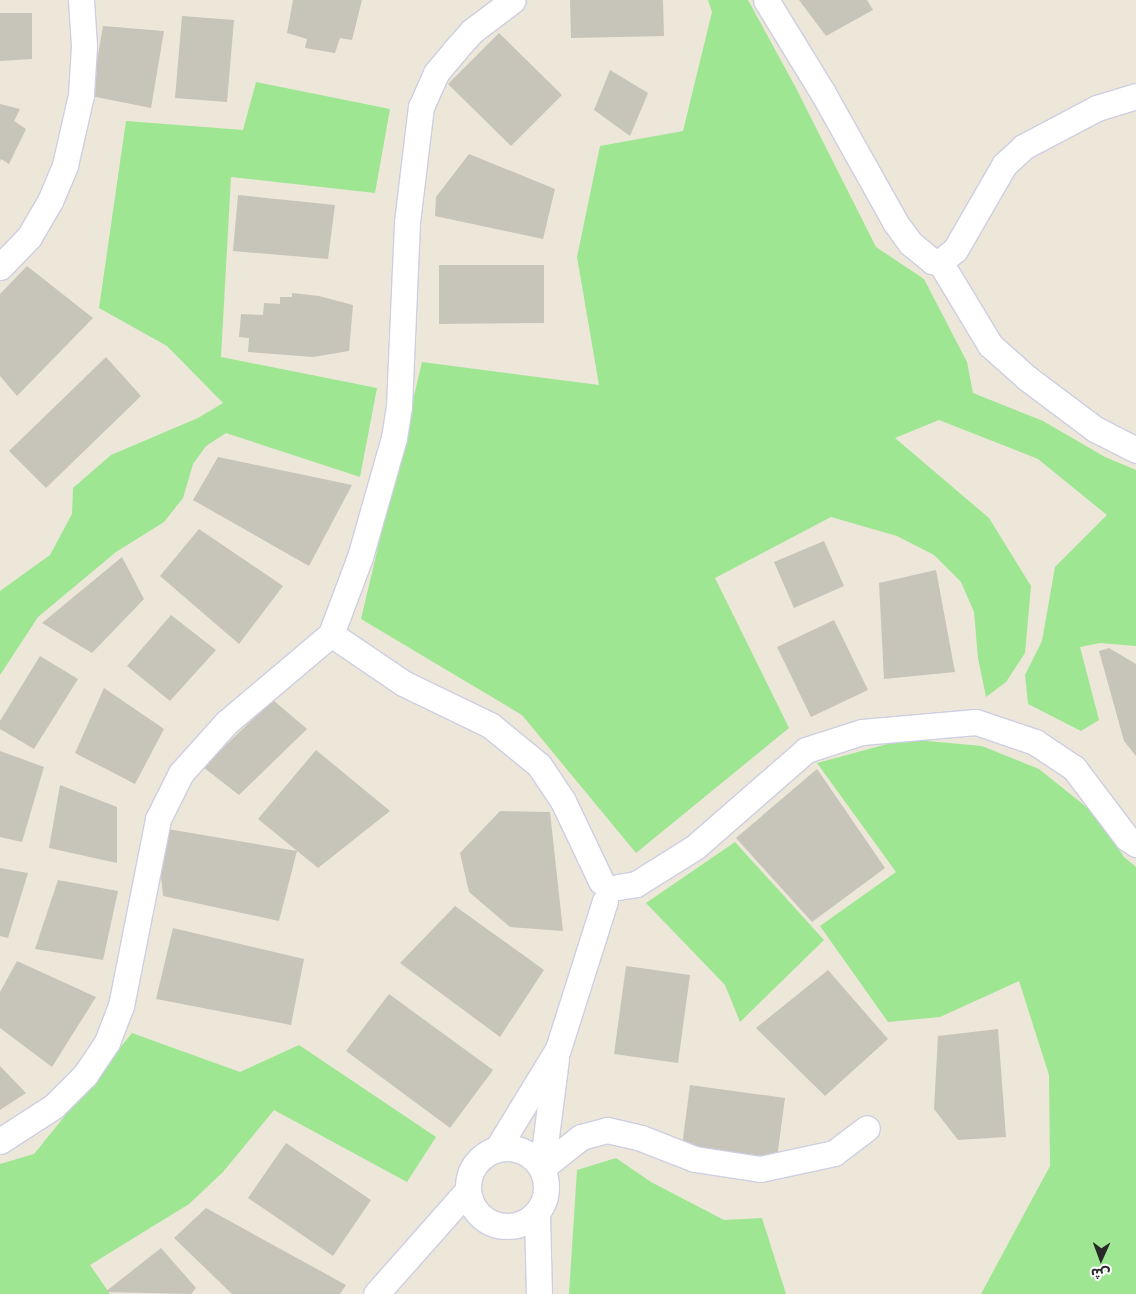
<!DOCTYPE html>
<html>
<head>
<meta charset="utf-8">
<style>
  body { margin:0 }
  #map { position:relative; width:1136px; height:1294px; overflow:hidden; background:#ece7d9; font-family:Arial,"Noto Sans Arabic",sans-serif }
  div>[style] { position:absolute }
  .green>* { inset:0; background:#9ee692 }
  .building>* { inset:0; background:#c7c4b9 }
  .roads { filter:drop-shadow(1px 0 #cecee3) drop-shadow(-1px 0 #cecee3) drop-shadow(0 1px #cecee3) drop-shadow(0 -1px #cecee3) }
  .minor>* { height:25px; margin:-12.5px; padding:0 12.5px; transform-origin:12.5px; border-radius:12.5px; background:#fff }
  .minor>.ring { margin:-12.5px; padding:0; box-sizing:content-box; background:none; border:25px solid #fff; border-radius:50% }
  span { translate:-50% -50%; white-space:nowrap; text-align:center; line-height:1.15; -webkit-text-stroke:5px #fff; paint-order:stroke }
  .north { position:absolute; left:1076px; top:1234px; width:50px; height:50px; -webkit-text-stroke:4px #fff; paint-order:stroke; rotate:182deg; font-size:14px; font-weight:700; line-height:20px; text-align:center; color:#292929 }
  .north::after { content:''; display:block; margin:auto; width:18px; height:22px; background:#292929; clip-path:polygon(50% 0,100% 100%,50% 72%,0 100%) }
</style>
</head>
<body>
<div id="map">
  <div class="green">
    <div style="clip-path:polygon(708px 0,748px 0,796px 88px,876px 247px,924px 279px,967px 362px,973px 393px,1043px 421px,1105px 457px,1136px 470px,1136px 646px,1100px 643px,1080px 647px,1099px 720px,1081px 731px,1028px 704px,1025px 675px,1042px 641px,1055px 567px,1107px 515px,1038px 459px,939px 420px,895px 438px,989px 518px,1031px 586px,1025px 653px,1006px 682px,986px 697px,978px 658px,974px 612px,961px 582px,934px 555px,897px 536px,831px 517px,715px 578px,789px 728px,636px 853px,522px 715px,361px 619px,422px 362px,599px 385px,577px 257px,600px 146px,683px 131px,712px 12px)"></div>
    <div style="clip-path:polygon(256px 82px,390px 109px,375px 193px,231px 177px,221px 357px,377px 388px,360px 477px,226px 433px,206px 446px,193px 464px,183px 498px,164px 522px,116px 552px,38px 617px,0 675px,0 591px,50px 555px,72px 514px,73px 488px,111px 455px,198px 418px,223px 403px,167px 346px,99px 308px,126px 121px,243px 130px)"></div>
    <div style="clip-path:polygon(906px 739px,982px 746px,1039px 769px,1094px 813px,1124px 857px,1136px 867px,1136px 1294px,981px 1294px,1050px 1166px,1049px 1075px,1019px 981px,940px 1017px,888px 1022px,820px 926px,896px 872px,817px 763px)"></div>
    <div style="clip-path:polygon(735px 842px,824px 940px,740px 1022px,725px 985px,646px 903px)"></div>
    <div style="clip-path:polygon(132px 1033px,240px 1072px,299px 1045px,436px 1137px,407px 1182px,274px 1110px,223px 1172px,189px 1204px,90px 1265px,110px 1294px,0 1294px,0 1164px,34px 1154px)"></div>
    <div style="clip-path:polygon(616px 1158px,651px 1182px,724px 1220px,762px 1218px,786px 1294px,569px 1294px,577px 1170px)"></div>
  </div>
  <div class="building">
    <div style="clip-path:polygon(293px 0,362px 0,352px 40px,340px 38px,335px 53px,305px 48px,307px 39px,287px 33px)"></div>
    <div style="clip-path:polygon(570px 0,663px 0,664px 36px,571px 38px)"></div>
    <div style="clip-path:polygon(799px 0,867px 0,873px 10px,826px 36px)"></div>
    <div style="clip-path:polygon(0 13px,32px 13px,32px 59px,0 61px)"></div>
    <div style="clip-path:polygon(182px 16px,234px 20px,227px 102px,175px 98px)"></div>
    <div style="clip-path:polygon(103px 26px,164px 31px,151px 108px,91px 96px)"></div>
    <div style="clip-path:polygon(499px 33px,562px 95px,511px 146px,448px 84px)"></div>
    <div style="clip-path:polygon(610px 70px,648px 93px,630px 136px,594px 110px)"></div>
    <div style="clip-path:polygon(0 104px,20px 109px,14px 121px,26px 129px,9px 164px,1px 159px,0 162px)"></div>
    <div style="clip-path:polygon(469px 154px,555px 189px,543px 239px,435px 216px,436px 197px)"></div>
    <div style="clip-path:polygon(238px 195px,335px 205px,328px 259px,233px 251px)"></div>
    <div style="clip-path:polygon(439px 265px,544px 265px,544px 323px,439px 324px)"></div>
    <div style="clip-path:polygon(27px 266px,93px 318px,17px 396px,0 376px,0 294px)"></div>
    <div style="clip-path:polygon(292px 293px,319px 296px,353px 305px,349px 351px,313px 357px,248px 352px,249px 338px,239px 337px,241px 314px,263px 315px,264px 303px,280px 304px,280px 297px,292px 297px)"></div>
    <div style="clip-path:polygon(106px 357px,141px 396px,46px 488px,9px 451px)"></div>
    <div style="clip-path:polygon(218px 457px,352px 485px,309px 566px,193px 500px)"></div>
    <div style="clip-path:polygon(199px 529px,283px 586px,239px 644px,160px 576px)"></div>
    <div style="clip-path:polygon(824px 541px,844px 586px,794px 608px,774px 562px)"></div>
    <div style="clip-path:polygon(122px 557px,144px 599px,92px 653px,42px 623px)"></div>
    <div style="clip-path:polygon(936px 570px,955px 672px,884px 679px,879px 583px)"></div>
    <div style="clip-path:polygon(171px 615px,216px 650px,170px 701px,127px 666px)"></div>
    <div style="clip-path:polygon(834px 620px,868px 690px,811px 717px,777px 647px)"></div>
    <div style="clip-path:polygon(1109px 648px,1136px 664px,1136px 756px,1124px 741px,1099px 651px)"></div>
    <div style="clip-path:polygon(40px 656px,78px 679px,34px 749px,0 729px,0 721px)"></div>
    <div style="clip-path:polygon(104px 688px,164px 729px,135px 784px,75px 753px)"></div>
    <div style="clip-path:polygon(273px 700px,307px 729px,239px 795px,203px 767px)"></div>
    <div style="clip-path:polygon(316px 750px,390px 811px,318px 868px,258px 819px)"></div>
    <div style="clip-path:polygon(0 751px,44px 767px,22px 842px,0 837px)"></div>
    <div style="clip-path:polygon(817px 769px,885px 868px,812px 922px,736px 838px)"></div>
    <div style="clip-path:polygon(60px 785px,117px 807px,117px 863px,49px 848px)"></div>
    <div style="clip-path:polygon(500px 811px,550px 812px,563px 931px,510px 927px,469px 892px,460px 853px)"></div>
    <div style="clip-path:polygon(156px 827px,297px 851px,279px 921px,163px 896px)"></div>
    <div style="clip-path:polygon(0 868px,28px 873px,8px 938px,0 936px)"></div>
    <div style="clip-path:polygon(58px 880px,118px 891px,103px 960px,35px 949px)"></div>
    <div style="clip-path:polygon(455px 906px,544px 970px,500px 1037px,400px 963px)"></div>
    <div style="clip-path:polygon(173px 928px,304px 959px,291px 1025px,156px 999px)"></div>
    <div style="clip-path:polygon(17px 961px,96px 997px,52px 1067px,0 1028px,0 992px)"></div>
    <div style="clip-path:polygon(626px 966px,690px 975px,678px 1063px,614px 1054px)"></div>
    <div style="clip-path:polygon(828px 970px,888px 1039px,825px 1096px,756px 1028px)"></div>
    <div style="clip-path:polygon(389px 994px,493px 1070px,450px 1128px,346px 1051px)"></div>
    <div style="clip-path:polygon(998px 1029px,1006px 1137px,958px 1140px,934px 1109px,938px 1036px)"></div>
    <div style="clip-path:polygon(0 1066px,26px 1093px,0 1110px)"></div>
    <div style="clip-path:polygon(690px 1085px,785px 1098px,777px 1158px,682px 1146px)"></div>
    <div style="clip-path:polygon(286px 1143px,371px 1200px,333px 1256px,248px 1198px)"></div>
    <div style="clip-path:polygon(206px 1208px,346px 1285px,340px 1294px,232px 1294px,174px 1238px)"></div>
    <div style="clip-path:polygon(161px 1248px,196px 1288px,191px 1294px,105px 1292px)"></div>
  </div>
  <div class="roads">
    <div class="minor">
      <div style="left:766px;top:0;width:109px;rotate:58.5deg"></div>
      <div style="left:823px;top:93px;width:148px;rotate:60.8deg"></div>
      <div style="left:895px;top:222px;width:26px;rotate:54deg"></div>
      <div style="left:910px;top:243px;width:28px;rotate:39deg"></div>
      <div style="left:932px;top:261px;width:8px;rotate:7deg"></div>
      <div style="left:940px;top:262px;width:19px;rotate:-39deg"></div>
      <div style="left:955px;top:250px;width:98px;rotate:-60deg"></div>
      <div style="left:1004px;top:165px;width:26px;rotate:-43deg"></div>
      <div style="left:1023px;top:147px;width:84px;rotate:-27.8deg"></div>
      <div style="left:1097px;top:108px;width:41px;rotate:-17.1deg"></div>
      <div style="left:940px;top:262px;width:97px;rotate:58.9deg"></div>
      <div style="left:990px;top:345px;width:50px;rotate:41.7deg"></div>
      <div style="left:1027px;top:378px;width:85px;rotate:36.9deg"></div>
      <div style="left:1095px;top:429px;width:46px;rotate:27.1deg"></div>
      <div style="left:0;top:267px;width:42px;rotate:-46deg"></div>
      <div style="left:29px;top:237px;width:42px;rotate:-59.7deg"></div>
      <div style="left:50px;top:201px;width:39px;rotate:-67deg"></div>
      <div style="left:65px;top:165px;width:72px;rotate:-77.1deg"></div>
      <div style="left:81px;top:95px;width:49px;rotate:-86.5deg"></div>
      <div style="left:84px;top:46px;width:46px;rotate:-93.7deg"></div>
      <div style="left:331px;top:634px;width:87px;rotate:34.2deg"></div>
      <div style="left:403px;top:683px;width:97px;rotate:25.8deg"></div>
      <div style="left:490px;top:725px;width:63px;rotate:39.2deg"></div>
      <div style="left:539px;top:765px;width:43px;rotate:56.3deg"></div>
      <div style="left:563px;top:801px;width:89px;rotate:64.6deg"></div>
      <div style="left:618px;top:887px;width:18px;rotate:-9deg"></div>
      <div style="left:636px;top:884px;width:70px;rotate:-32.1deg"></div>
      <div style="left:695px;top:847px;width:147px;rotate:-41.1deg"></div>
      <div style="left:806px;top:750px;width:59px;rotate:-17.8deg"></div>
      <div style="left:862px;top:732px;width:114px;rotate:-5deg"></div>
      <div style="left:976px;top:722px;width:62px;rotate:18.7deg"></div>
      <div style="left:1035px;top:742px;width:47px;rotate:33.7deg"></div>
      <div style="left:1074px;top:768px;width:88px;rotate:52.9deg"></div>
      <div style="left:1127px;top:838px;width:11px;rotate:34deg"></div>
      <div style="left:0;top:1141px;width:64px;rotate:-32.9deg"></div>
      <div style="left:54px;top:1106px;width:44px;rotate:-45deg"></div>
      <div style="left:85px;top:1075px;width:40px;rotate:-56deg"></div>
      <div style="left:107px;top:1042px;width:39px;rotate:-69deg"></div>
      <div style="left:121px;top:1006px;width:191px;rotate:-78.8deg"></div>
      <div style="left:158px;top:819px;width:51px;rotate:-63.4deg"></div>
      <div style="left:181px;top:773px;width:69px;rotate:-48deg"></div>
      <div style="left:227px;top:722px;width:136px;rotate:-40.2deg"></div>
      <div style="left:331px;top:634px;width:82px;rotate:-69.4deg"></div>
      <div style="left:360px;top:557px;width:124px;rotate:-74.1deg"></div>
      <div style="left:394px;top:438px;width:32px;rotate:-81deg"></div>
      <div style="left:399px;top:406px;width:184px;rotate:-87.5deg"></div>
      <div style="left:407px;top:222px;width:116px;rotate:-83.1deg"></div>
      <div style="left:421px;top:107px;width:37px;rotate:-66deg"></div>
      <div style="left:436px;top:73px;width:30px;rotate:-50deg"></div>
      <div style="left:455px;top:50px;width:25px;rotate:-48deg"></div>
      <div style="left:472px;top:31px;width:51px;rotate:-37.1deg"></div>
      <div class="ring" style="left:468px;top:1148px;width:53px;height:53px"></div>
      <div style="left:497px;top:1149px;width:117px;rotate:-58.6deg"></div>
      <div style="left:558px;top:1049px;width:155px;rotate:-72.4deg"></div>
      <div style="left:542px;top:1168px;width:50px;rotate:-38.5deg"></div>
      <div style="left:581px;top:1137px;width:27px;rotate:-15deg"></div>
      <div style="left:607px;top:1130px;width:35px;rotate:13deg"></div>
      <div style="left:641px;top:1138px;width:58px;rotate:21.3deg"></div>
      <div style="left:695px;top:1159px;width:66px;rotate:8.7deg"></div>
      <div style="left:760px;top:1169px;width:76px;rotate:-12.2deg"></div>
      <div style="left:834px;top:1153px;width:41px;rotate:-37.1deg"></div>
      <div style="left:542px;top:1168px;width:110px;rotate:-82.7deg"></div>
      <div style="left:537px;top:1214px;width:80px;rotate:88.6deg"></div>
      <div style="left:376px;top:1294px;width:139px;rotate:-48.5deg"></div>
    </div>
  </div>
  <div class="north">ش</div>
</div>
</body>
</html>
